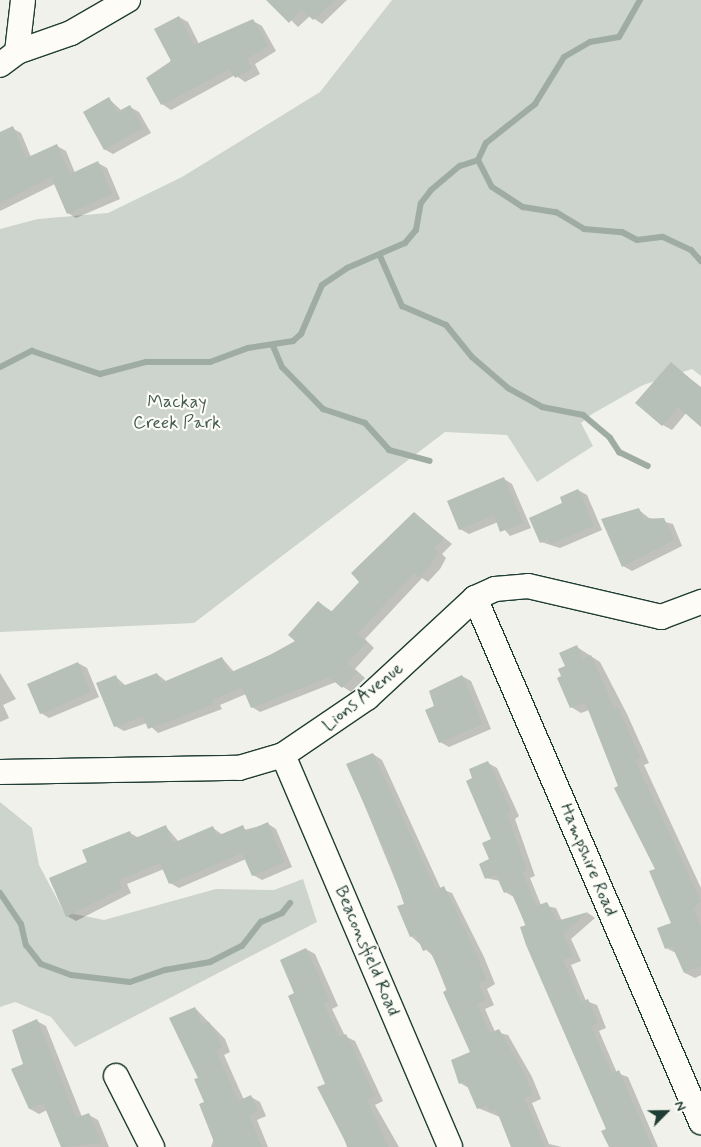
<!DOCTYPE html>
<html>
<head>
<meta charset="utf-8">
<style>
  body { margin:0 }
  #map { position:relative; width:701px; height:1147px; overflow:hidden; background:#f0f1eb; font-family:Mynerve,sans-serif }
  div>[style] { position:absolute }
  .green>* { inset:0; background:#cdd3cd }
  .shadow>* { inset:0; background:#0003 }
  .stream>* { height:6px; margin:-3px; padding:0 3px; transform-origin:3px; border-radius:3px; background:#9faca4 }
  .building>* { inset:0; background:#b6bfb8 }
  .roads { filter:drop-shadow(1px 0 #1f3d34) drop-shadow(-1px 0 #1f3d34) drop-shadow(0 1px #1f3d34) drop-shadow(0 -1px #1f3d34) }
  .minor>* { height:24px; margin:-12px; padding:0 12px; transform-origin:12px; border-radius:12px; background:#fdfcf7 }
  span { translate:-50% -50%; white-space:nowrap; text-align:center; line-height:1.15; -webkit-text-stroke:4.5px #fdfcf7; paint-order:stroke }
  .park-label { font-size:18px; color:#425b53 }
  .street-label { font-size:18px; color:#1f3d34 }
  .north { position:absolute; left:641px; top:1087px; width:50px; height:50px; -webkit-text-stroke:4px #fdfcf7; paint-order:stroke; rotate:67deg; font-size:14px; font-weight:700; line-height:20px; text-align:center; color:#1f3d34 }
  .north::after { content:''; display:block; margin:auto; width:18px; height:22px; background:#1f3d34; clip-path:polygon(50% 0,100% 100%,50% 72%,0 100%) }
</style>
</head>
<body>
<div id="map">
  <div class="green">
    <div style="clip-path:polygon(392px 0,701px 0,701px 376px,692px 369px,643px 385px,592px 414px,581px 423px,593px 446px,537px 482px,507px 435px,445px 432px,194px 623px,0 632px,0 229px,38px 219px,108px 213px,182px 177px,320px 92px)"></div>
    <div style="clip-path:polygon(0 802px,32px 828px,39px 865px,64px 912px,104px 920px,216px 889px,274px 890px,303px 879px,317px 922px,75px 1047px,51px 1017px,15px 1002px,0 1007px)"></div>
  </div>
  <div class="shadow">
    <div style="clip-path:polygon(271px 0,347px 0,322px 24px,310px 16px,298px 27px)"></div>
    <div style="clip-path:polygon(179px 17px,188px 22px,199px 44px,253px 21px,262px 26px,276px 51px,255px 64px,260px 74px,245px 82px,235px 75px,171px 110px,162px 104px)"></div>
    <div style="clip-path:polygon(109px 99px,122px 111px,130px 107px,139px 112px,151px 133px,113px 154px,104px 149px)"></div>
    <div style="clip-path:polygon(12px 128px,21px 133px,31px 157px,57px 146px,66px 151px,75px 173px,98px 163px,107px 168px,120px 199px,76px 218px,68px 213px,55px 184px,0 211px,0 134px)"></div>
    <div style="clip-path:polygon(671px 364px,701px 387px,701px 425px,687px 412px,672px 430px,663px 425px)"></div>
    <div style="clip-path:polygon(504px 479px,512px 484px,531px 528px,510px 536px,498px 522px,469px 534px,460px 529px)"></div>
    <div style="clip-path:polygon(578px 490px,587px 495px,602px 530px,560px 548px,541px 542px)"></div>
    <div style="clip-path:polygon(639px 510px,649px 518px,673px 524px,682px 546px,632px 571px,623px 566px)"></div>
    <div style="clip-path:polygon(414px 513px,452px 544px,442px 554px,446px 558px,440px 569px,428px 582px,422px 578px,365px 639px,374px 648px,355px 669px,365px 678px,351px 692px,336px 682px,260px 712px,252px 707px,246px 694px,220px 705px,222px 709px,158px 733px,147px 723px,124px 731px,115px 726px,115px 676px,126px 686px,157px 674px,167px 682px,222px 658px,234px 672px,297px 642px,319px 603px,333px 612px,361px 582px,352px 573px)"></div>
    <div style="clip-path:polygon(577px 647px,600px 662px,627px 714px,649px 763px,644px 765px,701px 888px,701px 975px,695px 978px,685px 973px,676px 953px,666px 948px,673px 923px,657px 869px,589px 710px,581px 713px,571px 707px,563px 677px)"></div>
    <div style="clip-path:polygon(78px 663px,87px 668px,99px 697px,49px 718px,41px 713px)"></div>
    <div style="clip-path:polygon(0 673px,16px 699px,3px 705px,9px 718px,0 722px)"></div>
    <div style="clip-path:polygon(462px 676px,471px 681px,491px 729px,449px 747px,440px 742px,436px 707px)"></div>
    <div style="clip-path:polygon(373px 754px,382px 760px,441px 889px,452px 893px,484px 957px,495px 984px,487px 989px,494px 1005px,485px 1009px,495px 1032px,508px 1035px,532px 1077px,541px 1099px,532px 1103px,549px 1144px,562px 1147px,512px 1147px,500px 1117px,478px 1108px,469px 1088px,460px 1083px,471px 1053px,433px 956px,411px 936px,405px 904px,348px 765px)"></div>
    <div style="clip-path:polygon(488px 763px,497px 768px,519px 816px,515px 819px,535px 876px,530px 878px,541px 905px,556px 908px,562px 921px,588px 913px,595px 918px,571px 939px,581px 961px,571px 965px,586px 1001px,597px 1005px,606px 1028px,599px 1031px,617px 1073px,628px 1077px,658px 1147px,610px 1147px,607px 1129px,514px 897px,505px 892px,500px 881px,486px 878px,493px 839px,474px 779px)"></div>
    <div style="clip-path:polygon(268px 824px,276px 829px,292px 867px,262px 880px,253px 875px,246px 859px,179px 888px,170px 883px,164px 869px,127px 884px,131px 893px,76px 921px,67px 916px,88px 863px,130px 833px,139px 838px,166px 827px,179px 842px,213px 828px,223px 835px)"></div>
    <div style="clip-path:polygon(306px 949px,315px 954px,338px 1006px,332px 1009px,345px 1036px,355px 1041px,383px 1101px,375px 1105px,399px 1147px,347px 1147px,296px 994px)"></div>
    <div style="clip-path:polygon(195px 1008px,225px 1039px,230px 1052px,224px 1055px,244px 1100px,251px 1097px,260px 1102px,266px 1116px,257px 1120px,268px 1147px,211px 1147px,214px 1138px,199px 1079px)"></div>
    <div style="clip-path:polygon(37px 1021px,46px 1026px,82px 1117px,89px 1115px,98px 1120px,109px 1147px,62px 1147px,47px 1110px,39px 1114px,30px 1109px,12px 1070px,24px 1064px)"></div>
  </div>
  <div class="stream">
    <div style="left:478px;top:160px;width:30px;rotate:63deg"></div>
    <div style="left:492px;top:187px;width:37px;rotate:33deg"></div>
    <div style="left:523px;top:207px;width:33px;rotate:9deg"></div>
    <div style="left:556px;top:212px;width:33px;rotate:31deg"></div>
    <div style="left:584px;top:229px;width:38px;rotate:5deg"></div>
    <div style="left:622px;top:232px;width:17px;rotate:28deg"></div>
    <div style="left:637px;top:240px;width:26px;rotate:-7deg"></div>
    <div style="left:663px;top:237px;width:31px;rotate:25deg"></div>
    <div style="left:691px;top:250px;width:15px;rotate:48deg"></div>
    <div style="left:380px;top:256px;width:55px;rotate:66.3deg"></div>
    <div style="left:402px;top:306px;width:48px;rotate:23.4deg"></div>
    <div style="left:446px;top:325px;width:41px;rotate:50.9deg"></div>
    <div style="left:472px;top:357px;width:48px;rotate:40.7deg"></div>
    <div style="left:508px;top:388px;width:39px;rotate:29deg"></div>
    <div style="left:542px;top:407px;width:42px;rotate:11deg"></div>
    <div style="left:583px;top:415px;width:35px;rotate:40deg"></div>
    <div style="left:610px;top:438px;width:17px;rotate:57deg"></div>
    <div style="left:619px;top:452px;width:32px;rotate:26deg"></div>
    <div style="left:273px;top:346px;width:23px;rotate:67deg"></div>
    <div style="left:282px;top:367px;width:59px;rotate:45.7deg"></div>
    <div style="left:323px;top:409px;width:44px;rotate:18.4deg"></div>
    <div style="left:365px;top:423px;width:36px;rotate:48deg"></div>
    <div style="left:389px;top:450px;width:42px;rotate:15deg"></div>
    <div style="left:0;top:367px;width:36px;rotate:-27deg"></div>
    <div style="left:32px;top:351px;width:72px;rotate:18.7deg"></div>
    <div style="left:100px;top:374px;width:48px;rotate:-14.6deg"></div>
    <div style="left:146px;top:362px;width:64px"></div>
    <div style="left:210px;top:362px;width:40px;rotate:-20.2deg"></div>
    <div style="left:248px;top:348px;width:46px;rotate:-8.8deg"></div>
    <div style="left:293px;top:341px;width:11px;rotate:-41deg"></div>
    <div style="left:301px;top:334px;width:53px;rotate:-66.8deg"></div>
    <div style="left:322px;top:285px;width:30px;rotate:-34deg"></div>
    <div style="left:347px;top:268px;width:63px;rotate:-23.3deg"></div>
    <div style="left:405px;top:243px;width:17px;rotate:-50deg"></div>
    <div style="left:416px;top:230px;width:27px;rotate:-80deg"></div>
    <div style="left:421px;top:203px;width:16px;rotate:-52deg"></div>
    <div style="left:431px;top:190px;width:38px;rotate:-40deg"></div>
    <div style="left:460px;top:166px;width:19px;rotate:-18deg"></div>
    <div style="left:478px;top:160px;width:19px;rotate:-65deg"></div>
    <div style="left:486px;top:143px;width:63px;rotate:-38.5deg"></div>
    <div style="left:535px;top:104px;width:55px;rotate:-58.3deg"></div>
    <div style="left:564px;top:57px;width:30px;rotate:-30deg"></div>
    <div style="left:590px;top:42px;width:29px;rotate:-10deg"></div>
    <div style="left:619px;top:37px;width:43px;rotate:-60.4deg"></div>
    <div style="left:0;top:893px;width:37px;rotate:56deg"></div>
    <div style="left:21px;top:924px;width:22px;rotate:77deg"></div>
    <div style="left:26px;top:945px;width:24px;rotate:52deg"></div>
    <div style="left:41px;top:964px;width:32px;rotate:20deg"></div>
    <div style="left:71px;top:975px;width:59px;rotate:6.8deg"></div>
    <div style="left:130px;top:982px;width:37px;rotate:-19deg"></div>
    <div style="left:165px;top:970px;width:46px;rotate:-10.1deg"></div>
    <div style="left:210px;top:962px;width:36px;rotate:-27deg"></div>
    <div style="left:242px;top:946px;width:31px;rotate:-52deg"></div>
    <div style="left:261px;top:922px;width:23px;rotate:-23deg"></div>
    <div style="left:282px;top:913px;width:13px;rotate:-51deg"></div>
  </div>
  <div class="building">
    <div style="clip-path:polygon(266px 0,335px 0,313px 20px,302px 9px,289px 23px)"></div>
    <div style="clip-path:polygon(179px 16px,194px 45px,253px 19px,268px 46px,247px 59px,252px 69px,235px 78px,230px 69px,161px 105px,146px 78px,171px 61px,154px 29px)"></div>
    <div style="clip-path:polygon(109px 97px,117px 112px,130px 105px,143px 128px,104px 150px,83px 112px)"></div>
    <div style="clip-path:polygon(13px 126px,26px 158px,57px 144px,70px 174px,98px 161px,112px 194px,67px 214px,51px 177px,0 203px,0 132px)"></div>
    <div style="clip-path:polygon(671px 362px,701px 388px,701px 427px,678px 407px,662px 426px,635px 403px)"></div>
    <div style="clip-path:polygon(504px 477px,523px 523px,500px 532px,494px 515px,459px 530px,447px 501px)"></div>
    <div style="clip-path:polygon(578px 489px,594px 526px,550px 544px,548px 539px,540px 543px,529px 518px,562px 503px,560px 497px)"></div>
    <div style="clip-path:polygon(639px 508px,644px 519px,664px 518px,674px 540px,622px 567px,601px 519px)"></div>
    <div style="clip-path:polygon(414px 512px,444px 538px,434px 549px,438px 552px,431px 564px,419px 578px,414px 573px,357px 634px,367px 642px,347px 663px,357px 672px,342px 688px,329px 677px,251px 708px,242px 687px,212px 700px,214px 704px,148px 729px,143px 716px,114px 727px,96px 683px,116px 675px,120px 687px,157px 673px,161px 683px,222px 657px,229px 673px,270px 655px,295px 641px,288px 635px,318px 601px,331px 612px,359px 582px,351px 573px)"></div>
    <div style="clip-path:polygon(577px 645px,583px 659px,591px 655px,614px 709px,618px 707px,640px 758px,635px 760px,701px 901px,693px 908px,701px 927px,701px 966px,684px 973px,672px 946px,665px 949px,657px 928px,671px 923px,649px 871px,655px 869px,614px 788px,618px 786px,585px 702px,570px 708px,557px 678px,561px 676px,558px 669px,565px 666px,559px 653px)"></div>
    <div style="clip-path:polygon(78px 662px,91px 692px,40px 714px,27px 684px)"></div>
    <div style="clip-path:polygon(462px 675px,483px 724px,439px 743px,425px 710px,434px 706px,429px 691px)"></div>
    <div style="clip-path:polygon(373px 753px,436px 890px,444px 886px,475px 951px,486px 979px,479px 984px,486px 1000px,477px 1004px,490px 1033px,499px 1029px,523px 1071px,533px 1094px,524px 1098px,545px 1147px,511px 1147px,496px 1109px,490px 1112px,487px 1105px,477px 1109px,465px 1081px,459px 1084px,451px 1060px,470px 1052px,443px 992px,448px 989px,429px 949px,423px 951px,416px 935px,410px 937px,397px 906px,404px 904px,388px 857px,346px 764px)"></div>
    <div style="clip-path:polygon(488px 761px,511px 811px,507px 814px,527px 871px,522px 873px,536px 906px,547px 902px,557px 921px,588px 912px,563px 934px,573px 956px,563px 960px,581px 1002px,588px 999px,598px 1023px,591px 1026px,612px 1074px,619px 1070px,652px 1147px,609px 1147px,601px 1131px,606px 1129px,526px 945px,520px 927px,526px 925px,510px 890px,504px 893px,496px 875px,485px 879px,479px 864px,489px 859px,482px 843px,491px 839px,466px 781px,472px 778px,469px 769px)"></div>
    <div style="clip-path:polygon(268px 822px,284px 862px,252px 876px,242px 853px,169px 884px,160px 863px,119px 880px,122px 888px,66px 917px,49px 878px,87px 862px,82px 850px,130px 831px,133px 839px,166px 825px,173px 843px,213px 826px,217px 836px,243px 825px,246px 832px)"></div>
    <div style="clip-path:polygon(306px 948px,330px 1001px,324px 1004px,339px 1037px,346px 1034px,375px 1096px,367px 1100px,388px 1147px,348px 1147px,317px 1087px,325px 1084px,288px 996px,294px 993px,280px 960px)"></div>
    <div style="clip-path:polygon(195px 1007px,202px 1024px,209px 1022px,216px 1033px,222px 1047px,216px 1050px,238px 1101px,251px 1095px,258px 1111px,249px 1115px,262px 1147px,216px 1147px,199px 1104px,204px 1102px,194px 1079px,198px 1078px,169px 1018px)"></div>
    <div style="clip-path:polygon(37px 1019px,76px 1118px,89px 1113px,102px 1143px,61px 1147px,43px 1103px,29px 1109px,11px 1069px,23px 1064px,12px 1030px)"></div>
  </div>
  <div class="roads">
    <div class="minor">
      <div style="left:17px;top:52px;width:52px;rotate:-83.4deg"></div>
      <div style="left:0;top:65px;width:21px;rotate:-37deg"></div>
      <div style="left:17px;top:52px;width:57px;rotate:-19.4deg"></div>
      <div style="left:71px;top:33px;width:66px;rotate:-30.1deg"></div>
      <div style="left:475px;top:598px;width:571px;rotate:66.67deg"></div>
      <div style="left:283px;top:755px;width:426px;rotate:66.9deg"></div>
      <div style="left:0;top:772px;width:239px;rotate:-1deg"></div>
      <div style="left:239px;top:768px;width:46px;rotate:-16.5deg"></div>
      <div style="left:283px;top:755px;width:102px;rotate:-34.2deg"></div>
      <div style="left:367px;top:698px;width:147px;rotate:-42.8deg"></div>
      <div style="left:475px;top:598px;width:22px;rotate:-24deg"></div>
      <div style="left:495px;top:589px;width:33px;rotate:-5deg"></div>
      <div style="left:528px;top:586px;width:137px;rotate:13.1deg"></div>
      <div style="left:661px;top:617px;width:43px;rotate:-20.6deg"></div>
      <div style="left:116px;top:1076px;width:80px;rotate:63.1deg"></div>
    </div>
  </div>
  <div class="park-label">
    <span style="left:177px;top:413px">Mackay<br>Creek Park</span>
  </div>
  <div class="street-label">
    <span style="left:363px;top:697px;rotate:-39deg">Lions Avenue</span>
    <span style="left:588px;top:860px;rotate:67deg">Hampshire Road</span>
    <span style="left:367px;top:951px;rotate:67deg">Beaconsfield Road</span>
  </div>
  <div class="north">N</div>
</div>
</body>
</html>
